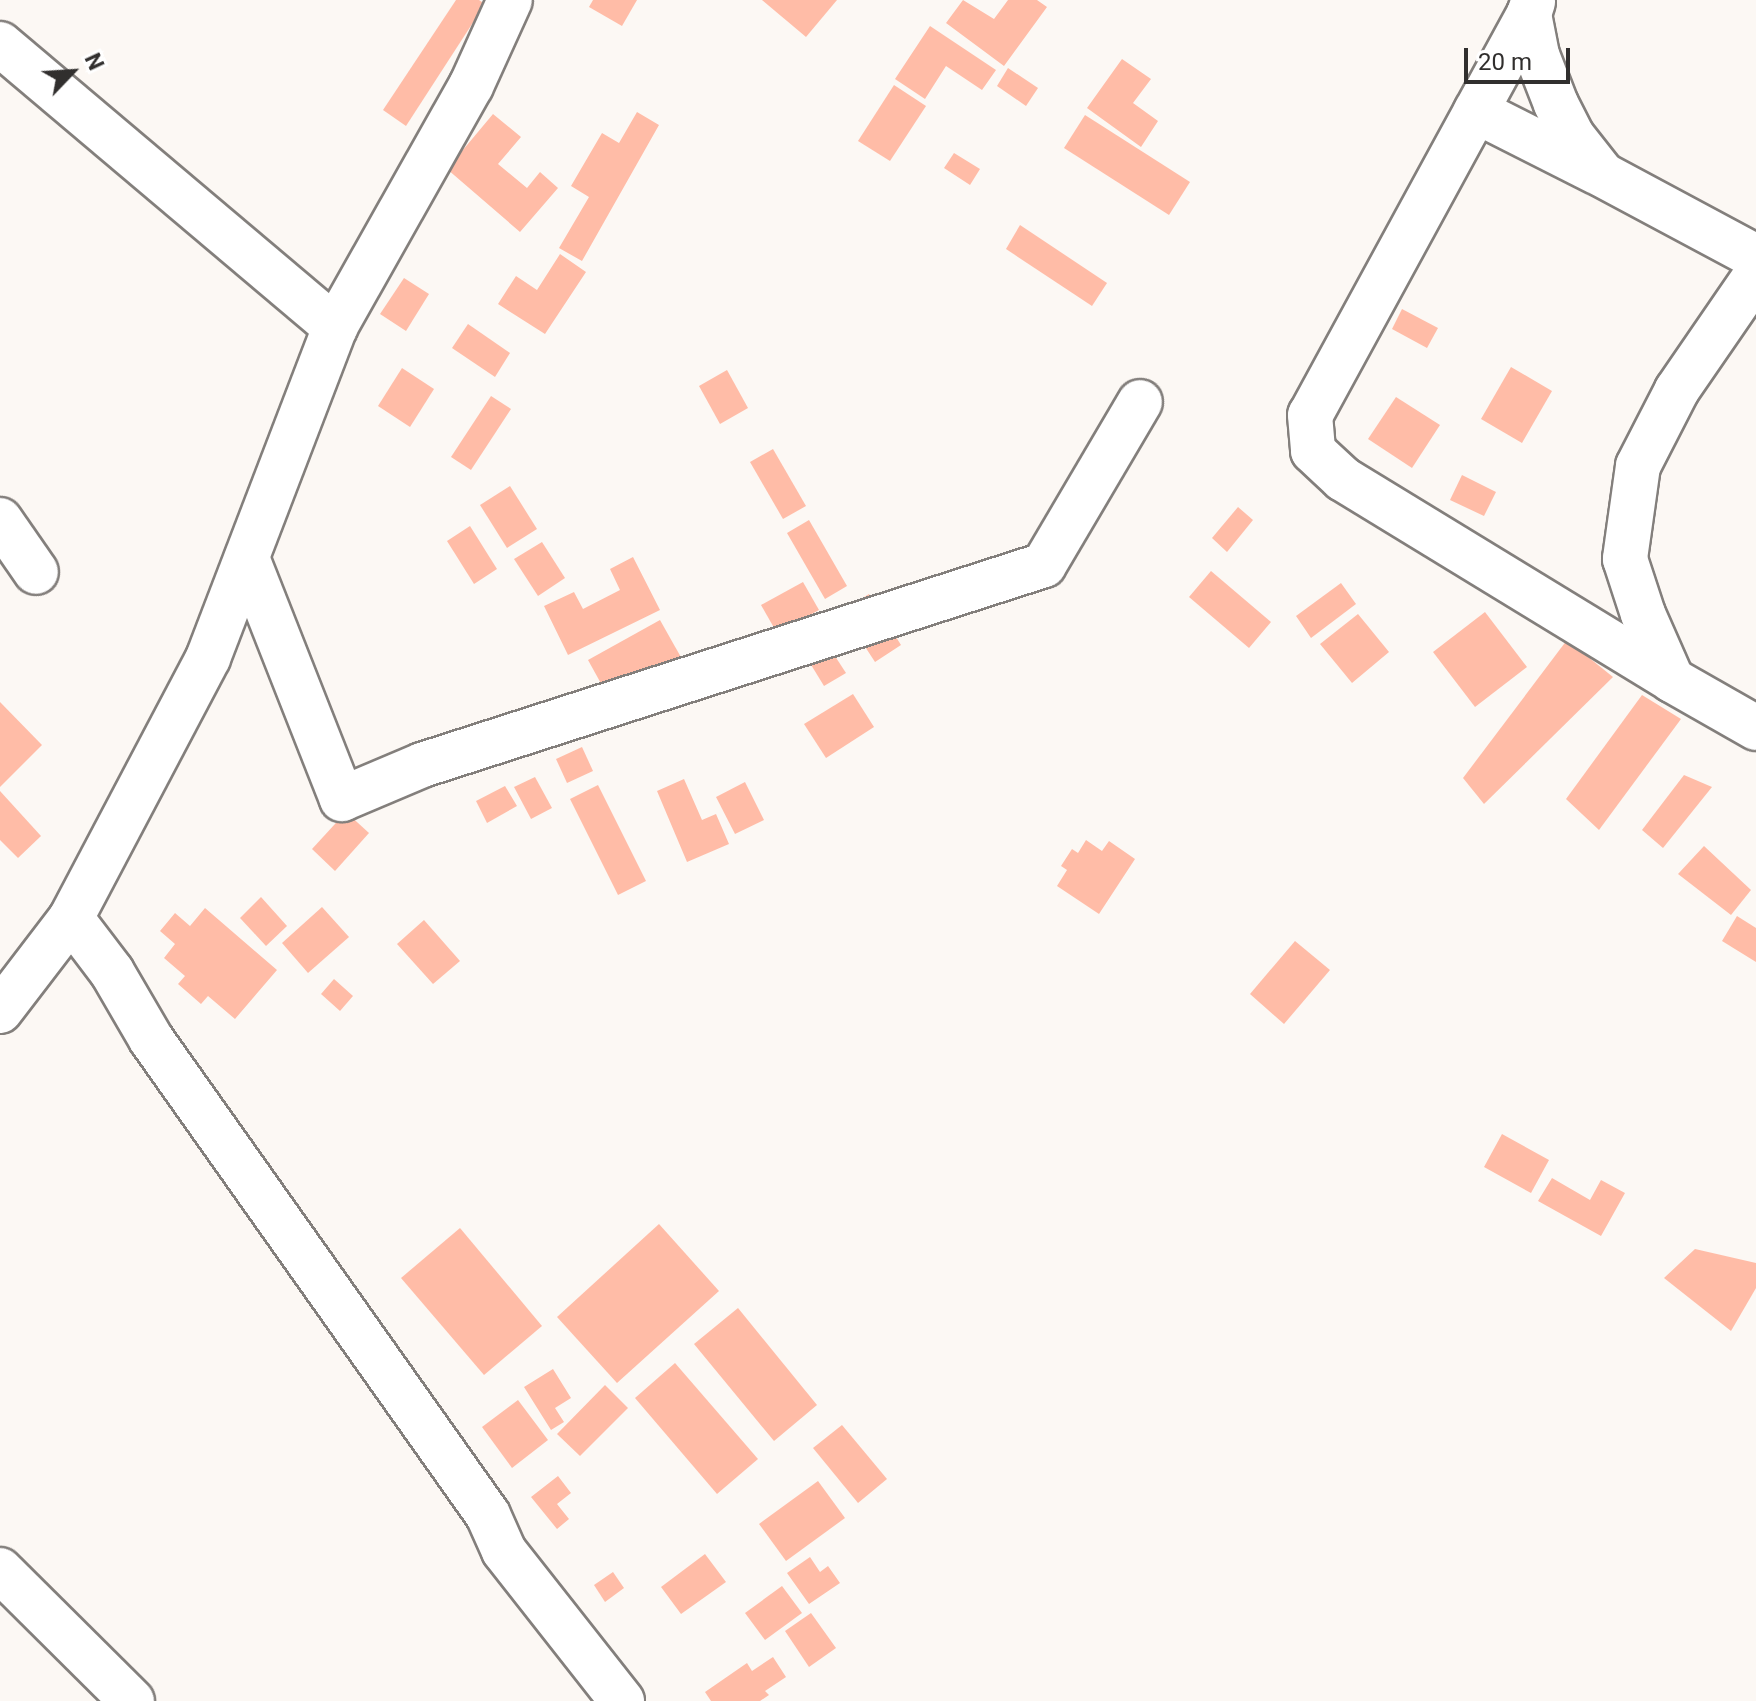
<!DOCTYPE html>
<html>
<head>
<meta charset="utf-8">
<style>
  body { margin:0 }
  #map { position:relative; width:1756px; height:1701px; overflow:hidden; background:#fcf8f4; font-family:Roboto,sans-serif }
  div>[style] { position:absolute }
  .building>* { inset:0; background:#ffbca7 }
  .roads { filter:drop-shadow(2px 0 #837f7c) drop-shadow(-2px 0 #837f7c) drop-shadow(0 2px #837f7c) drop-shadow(0 -2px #837f7c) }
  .minor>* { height:44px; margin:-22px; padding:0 22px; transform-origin:22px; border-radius:22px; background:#fff }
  span { translate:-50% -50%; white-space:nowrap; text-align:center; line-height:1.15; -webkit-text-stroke:6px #fff; paint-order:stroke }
  .north { position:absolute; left:32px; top:32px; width:80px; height:80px; -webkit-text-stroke:6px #fff; paint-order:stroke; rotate:65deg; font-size:22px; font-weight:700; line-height:32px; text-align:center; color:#312f2e }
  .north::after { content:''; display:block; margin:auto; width:28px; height:36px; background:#312f2e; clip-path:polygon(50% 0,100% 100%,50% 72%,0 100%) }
  .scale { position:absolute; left:1464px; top:48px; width:106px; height:36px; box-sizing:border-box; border:4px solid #312f2e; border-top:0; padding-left:10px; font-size:24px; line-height:28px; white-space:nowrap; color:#312f2e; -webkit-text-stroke:6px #fff; paint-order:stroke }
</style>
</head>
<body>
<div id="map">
  <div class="building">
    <div style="clip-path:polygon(456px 0,479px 0,485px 4px,406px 126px,383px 110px)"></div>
    <div style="clip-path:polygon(593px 0,637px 0,622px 26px,589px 7px)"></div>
    <div style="clip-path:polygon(762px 0,837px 0,806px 37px)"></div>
    <div style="clip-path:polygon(963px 0,994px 19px,1008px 0,1037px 0,1047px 7px,1004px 66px,946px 23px)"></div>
    <div style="clip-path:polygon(930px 26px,996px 70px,982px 90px,946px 66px,925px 99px,895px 79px)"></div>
    <div style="clip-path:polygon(1122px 59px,1151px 79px,1133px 103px,1158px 121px,1141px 147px,1087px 108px)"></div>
    <div style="clip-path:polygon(1008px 68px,1038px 88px,1026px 106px,997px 86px)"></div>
    <div style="clip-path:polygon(894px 85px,926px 106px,890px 161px,858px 141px)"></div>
    <div style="clip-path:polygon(637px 112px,659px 125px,582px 261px,559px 248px,589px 197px,571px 186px,602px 133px,619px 143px)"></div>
    <div style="clip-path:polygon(493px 114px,521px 137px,498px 164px,527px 188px,540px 172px,558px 188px,520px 232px,447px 169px)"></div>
    <div style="clip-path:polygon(1085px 115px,1190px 182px,1169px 215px,1064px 148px)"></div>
    <div style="clip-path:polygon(954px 153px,980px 169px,970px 185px,944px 168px)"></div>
    <div style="clip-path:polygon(1020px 225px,1107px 283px,1092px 306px,1006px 249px)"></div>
    <div style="clip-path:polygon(560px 254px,586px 272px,545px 334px,498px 304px,516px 276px,537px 290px)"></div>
    <div style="clip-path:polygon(404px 278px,429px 294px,406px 331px,380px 314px)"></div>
    <div style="clip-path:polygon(1402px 309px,1438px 328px,1427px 348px,1392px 329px)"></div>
    <div style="clip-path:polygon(468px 324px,510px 353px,495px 377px,452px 348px)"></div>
    <div style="clip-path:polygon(1511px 367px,1552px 391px,1522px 443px,1481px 419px)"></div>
    <div style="clip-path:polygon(402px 368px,434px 389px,410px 427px,378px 406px)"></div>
    <div style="clip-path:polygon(727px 370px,748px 408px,720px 424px,699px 386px)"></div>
    <div style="clip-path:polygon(491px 396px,511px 409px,471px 470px,451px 457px)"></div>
    <div style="clip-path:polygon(1396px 397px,1440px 425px,1412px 468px,1368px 439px)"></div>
    <div style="clip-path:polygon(773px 449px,806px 506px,783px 519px,750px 462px)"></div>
    <div style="clip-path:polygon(1462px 475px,1496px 492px,1484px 516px,1450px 500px)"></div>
    <div style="clip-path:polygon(510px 486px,537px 529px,507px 548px,480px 505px)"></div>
    <div style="clip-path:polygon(1238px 507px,1253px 520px,1227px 552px,1212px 538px)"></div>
    <div style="clip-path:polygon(809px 520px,847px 586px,825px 599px,787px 533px)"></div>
    <div style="clip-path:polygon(470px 526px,497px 569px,474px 584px,447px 541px)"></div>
    <div style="clip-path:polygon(542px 542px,565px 578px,538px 596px,514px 559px)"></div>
    <div style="clip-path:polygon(633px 557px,660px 610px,568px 655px,544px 606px,574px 592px,583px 609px,620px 590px,610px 569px)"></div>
    <div style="clip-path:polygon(1211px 571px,1271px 622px,1249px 648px,1189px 597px)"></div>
    <div style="clip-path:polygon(803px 582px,819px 610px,777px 633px,761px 605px)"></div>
    <div style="clip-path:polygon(1341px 583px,1356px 604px,1311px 638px,1296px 616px)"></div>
    <div style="clip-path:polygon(869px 594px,901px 645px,875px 662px,860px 639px,823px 623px)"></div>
    <div style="clip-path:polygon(1485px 612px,1527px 667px,1475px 707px,1433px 652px)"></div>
    <div style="clip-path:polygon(1358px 614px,1389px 652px,1352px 683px,1320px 644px)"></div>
    <div style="clip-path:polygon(660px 620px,691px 675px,619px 716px,588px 660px)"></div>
    <div style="clip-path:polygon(814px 624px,846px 673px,824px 686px,794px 637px)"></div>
    <div style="clip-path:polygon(1567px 640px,1613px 677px,1484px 804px,1463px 778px)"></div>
    <div style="clip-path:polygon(853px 694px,874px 727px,826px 758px,804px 724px)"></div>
    <div style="clip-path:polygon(1642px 695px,1681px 719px,1599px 830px,1566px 799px)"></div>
    <div style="clip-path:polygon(0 702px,42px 745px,0 787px)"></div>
    <div style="clip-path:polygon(582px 747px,593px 771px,567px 783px,556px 759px)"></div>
    <div style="clip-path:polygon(1684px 775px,1712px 787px,1663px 848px,1642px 830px)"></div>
    <div style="clip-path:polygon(535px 777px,552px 808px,531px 819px,514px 787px)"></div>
    <div style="clip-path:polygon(684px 779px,702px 820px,716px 814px,729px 844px,687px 862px,657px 791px)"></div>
    <div style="clip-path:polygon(745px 782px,764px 820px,735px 834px,716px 797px)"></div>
    <div style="clip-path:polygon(598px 785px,646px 881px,618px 895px,570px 799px)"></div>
    <div style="clip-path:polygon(505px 786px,517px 806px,487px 823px,476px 801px)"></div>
    <div style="clip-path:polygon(0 791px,41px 836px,18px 858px,0 840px)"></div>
    <div style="clip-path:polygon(346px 812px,369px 833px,335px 871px,312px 849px)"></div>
    <div style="clip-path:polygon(1086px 840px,1102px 851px,1109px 841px,1135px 859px,1099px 914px,1057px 886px,1067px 870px,1061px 866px,1072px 849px,1078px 853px)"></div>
    <div style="clip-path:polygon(1704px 846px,1751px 890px,1731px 915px,1678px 874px)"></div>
    <div style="clip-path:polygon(261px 897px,287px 926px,266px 946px,240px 918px)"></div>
    <div style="clip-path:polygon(322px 907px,349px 937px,308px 973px,282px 943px)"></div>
    <div style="clip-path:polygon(205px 908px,277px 970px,235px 1019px,208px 996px,201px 1004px,178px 984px,185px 976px,164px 958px,175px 944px,160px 931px,175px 913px,190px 926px)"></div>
    <div style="clip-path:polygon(1737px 916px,1756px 928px,1756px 962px,1722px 941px)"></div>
    <div style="clip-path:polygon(424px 920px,460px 961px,433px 984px,397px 944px)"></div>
    <div style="clip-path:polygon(1295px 941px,1330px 970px,1284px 1024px,1250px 994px)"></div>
    <div style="clip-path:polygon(334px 979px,353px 996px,340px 1011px,321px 994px)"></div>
    <div style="clip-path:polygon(1502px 1134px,1549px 1160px,1531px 1193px,1484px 1167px)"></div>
    <div style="clip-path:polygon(1552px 1178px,1590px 1200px,1601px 1180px,1625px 1193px,1601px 1236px,1538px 1201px)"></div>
    <div style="clip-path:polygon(659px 1224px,719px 1291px,617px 1383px,557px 1317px)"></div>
    <div style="clip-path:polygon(460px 1228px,542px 1326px,484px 1375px,401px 1278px)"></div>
    <div style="clip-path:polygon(1695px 1249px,1756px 1263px,1756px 1288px,1731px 1331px,1664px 1278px)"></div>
    <div style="clip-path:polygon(738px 1308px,817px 1405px,774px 1441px,694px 1344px)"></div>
    <div style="clip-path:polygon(675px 1363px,758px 1459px,717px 1494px,635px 1398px)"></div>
    <div style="clip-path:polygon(553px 1369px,571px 1398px,555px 1408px,564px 1422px,551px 1430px,524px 1387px)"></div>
    <div style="clip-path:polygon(605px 1385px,628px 1408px,580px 1456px,557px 1434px)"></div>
    <div style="clip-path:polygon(518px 1400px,548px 1440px,512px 1468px,482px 1427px)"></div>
    <div style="clip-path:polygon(842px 1425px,887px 1479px,858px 1503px,813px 1448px)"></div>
    <div style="clip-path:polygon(558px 1476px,571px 1493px,557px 1504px,569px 1519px,557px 1529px,531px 1497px)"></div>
    <div style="clip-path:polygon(818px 1481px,845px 1518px,786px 1561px,759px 1524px)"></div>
    <div style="clip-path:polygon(705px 1554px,726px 1582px,681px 1614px,661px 1587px)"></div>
    <div style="clip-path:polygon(810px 1557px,820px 1572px,828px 1566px,840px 1583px,809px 1604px,787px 1573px)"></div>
    <div style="clip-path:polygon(613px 1572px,624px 1588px,605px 1602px,594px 1585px)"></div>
    <div style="clip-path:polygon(782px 1586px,802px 1613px,765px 1640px,745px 1613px)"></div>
    <div style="clip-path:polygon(811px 1613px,836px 1648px,809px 1667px,785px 1631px)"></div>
    <div style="clip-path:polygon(773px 1657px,786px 1677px,765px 1691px,769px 1695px,760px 1701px,711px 1701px,705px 1692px,747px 1663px,752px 1671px)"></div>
  </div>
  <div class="roads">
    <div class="minor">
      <div style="left:1533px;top:2px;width:13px;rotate:108deg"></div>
      <div style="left:1529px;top:14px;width:42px;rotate:79deg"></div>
      <div style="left:1537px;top:55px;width:53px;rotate:68.8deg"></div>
      <div style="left:1556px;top:104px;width:37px;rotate:63deg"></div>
      <div style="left:1573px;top:137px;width:48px;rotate:51.7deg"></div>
      <div style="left:1603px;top:175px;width:174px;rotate:28.2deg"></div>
      <div style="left:1529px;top:14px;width:457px;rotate:118.6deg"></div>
      <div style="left:1310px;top:415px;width:36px;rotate:85deg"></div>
      <div style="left:1313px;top:451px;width:41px;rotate:43deg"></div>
      <div style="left:1343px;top:479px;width:386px;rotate:31.4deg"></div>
      <div style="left:0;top:44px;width:439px;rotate:40.2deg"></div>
      <div style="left:1476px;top:111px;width:136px;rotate:26.8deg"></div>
      <div style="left:1756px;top:275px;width:140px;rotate:124.5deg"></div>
      <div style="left:1677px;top:390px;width:85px;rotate:117.2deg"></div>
      <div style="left:1638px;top:466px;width:94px;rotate:98deg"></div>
      <div style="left:1625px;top:559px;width:58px;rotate:71.9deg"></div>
      <div style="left:1643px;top:614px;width:72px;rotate:66.3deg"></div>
      <div style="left:1672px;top:680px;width:97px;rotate:29.7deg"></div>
      <div style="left:0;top:520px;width:63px;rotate:55.3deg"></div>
      <div style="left:247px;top:558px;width:259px;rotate:68.5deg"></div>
      <div style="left:342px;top:799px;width:87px;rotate:-23deg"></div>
      <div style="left:422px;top:765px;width:653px;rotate:-17.82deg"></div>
      <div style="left:1044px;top:565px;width:189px;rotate:-59.5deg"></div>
      <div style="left:71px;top:918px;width:68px;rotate:52.8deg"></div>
      <div style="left:112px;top:972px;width:78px;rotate:59.8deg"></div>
      <div style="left:151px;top:1039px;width:583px;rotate:54.7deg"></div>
      <div style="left:488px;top:1515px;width:39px;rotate:66deg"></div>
      <div style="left:504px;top:1551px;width:191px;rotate:51.8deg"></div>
      <div style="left:0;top:1011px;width:117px;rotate:-52.6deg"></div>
      <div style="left:71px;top:918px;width:294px;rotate:-62.2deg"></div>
      <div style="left:208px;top:658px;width:355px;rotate:-69deg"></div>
      <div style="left:335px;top:327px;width:277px;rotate:-60.6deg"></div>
      <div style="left:471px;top:86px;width:94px;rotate:-65.6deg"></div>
      <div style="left:0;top:1570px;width:186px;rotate:44.8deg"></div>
    </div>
  </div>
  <div class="north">N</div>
  <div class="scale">20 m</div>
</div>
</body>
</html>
